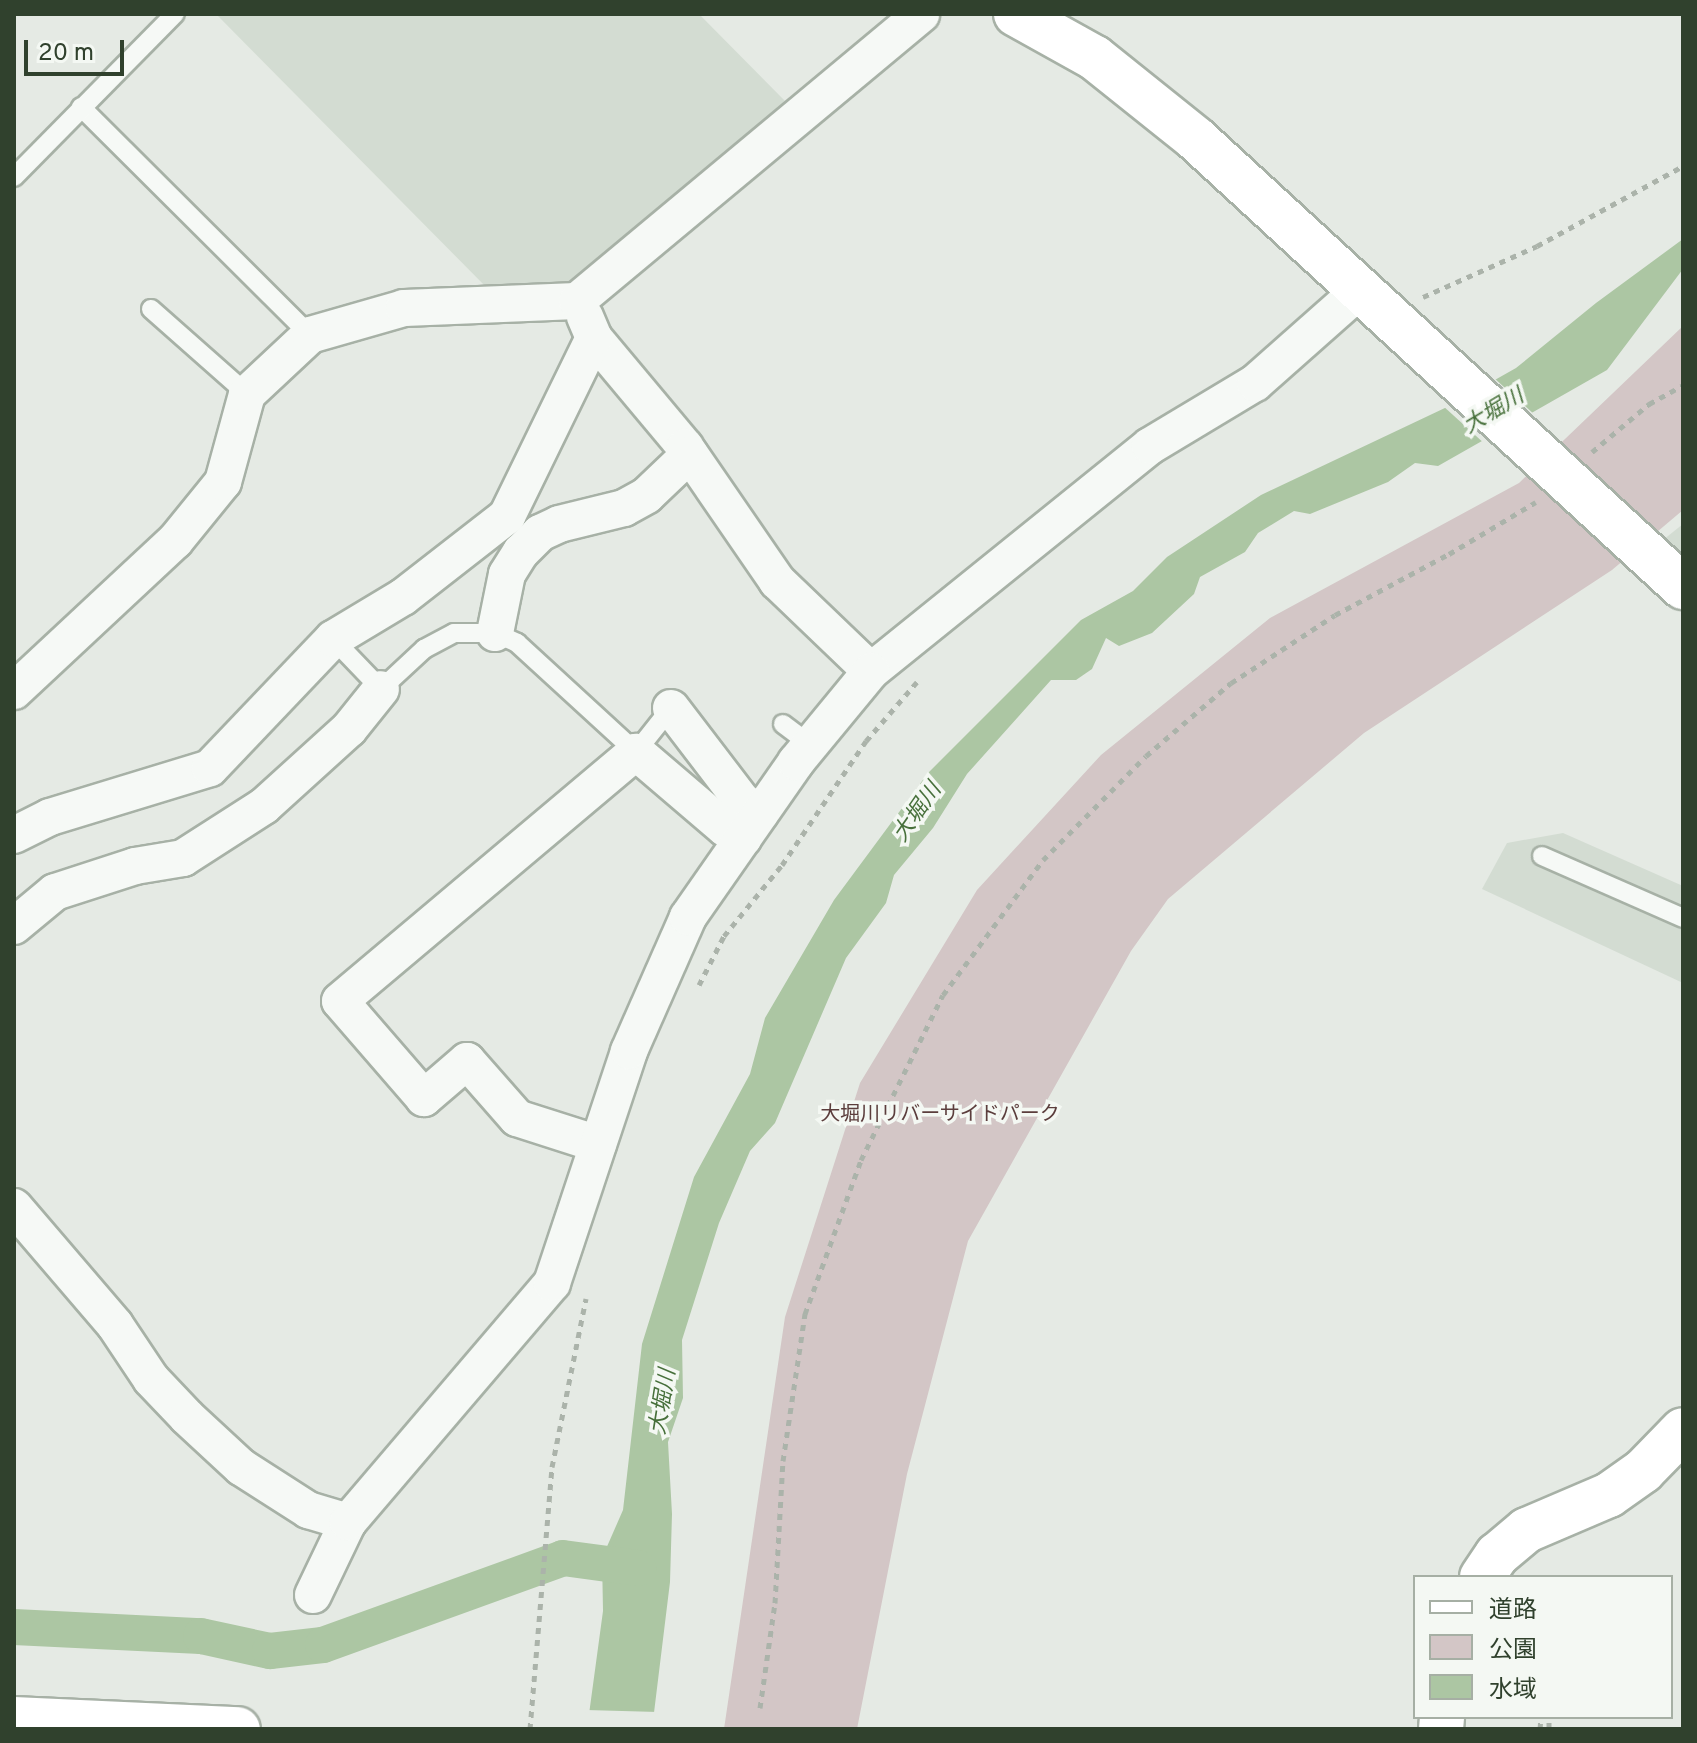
<!DOCTYPE html>
<html>
<head>
<meta charset="utf-8">
<style>
  body { margin:0 }
  #map { position:relative; width:1697px; height:1743px; overflow:hidden; background:#e5eae4; font-family:Overpass,"Noto Sans JP",sans-serif }
  div>[style] { position:absolute }
  .built>* { inset:0; background:#d3dcd2 }
  .green>* { inset:0; background:#d3c6c6 }
  .water>* { inset:0; background:#acc6a3 }
  .pier>* { inset:0; background:#e5eae4 }
  .canal>* { height:36px; margin:-18px; padding:0 18px; transform-origin:18px; border-radius:18px; background:#acc6a3 }
  .path>* { height:5px; margin-top:-2.5px; transform-origin:0; background:repeating-linear-gradient(90deg,#abb3aa 0 6px,transparent 0 12px) }
  .roads { filter:drop-shadow(2px 0 #a7b1a6) drop-shadow(-2px 0 #a7b1a6) drop-shadow(0 2px #a7b1a6) drop-shadow(0 -2px #a7b1a6) }
  .lane>* { height:18px; margin:-9px; padding:0 9px; transform-origin:9px; border-radius:9px; background:#f6f9f6 }
  .street>* { height:36px; margin:-18px; padding:0 18px; transform-origin:18px; border-radius:18px; background:#f6f9f6 }
  .secondary>* { height:44px; margin:-22px; padding:0 22px; transform-origin:22px; border-radius:22px; background:#fff }
  .highway>* { height:44px; margin:-22px; padding:0 22px; transform-origin:22px; border-radius:22px; background:#fff }
  span { translate:-50% -50%; white-space:nowrap; text-align:center; line-height:1.15; -webkit-text-stroke:7px #f4f8f3; paint-order:stroke }
  .park-label { font-size:20px; color:#5b3d3c }
  .water-label { font-size:22px; color:#47703b; font-style:italic }
  .frame { position:absolute; inset:0; border:16px solid #30412d; pointer-events:none }
  .legend { position:absolute; left:1413px; top:1575px; width:260px; height:144px; box-sizing:border-box; background:#f4f8f3; border:2px solid #a6afa4; margin:0; padding:10px 14px; list-style:none; font-size:24px; color:#30412d }
  .legend li { display:flex; align-items:center; gap:16px; height:40px }
  .legend b { width:40px; border:2px solid #a6afa4 }
  .scale { position:absolute; left:24px; top:40px; width:100px; height:36px; box-sizing:border-box; border:4px solid #30412d; border-top:0; padding-left:10px; font-size:24px; line-height:28px; white-space:nowrap; color:#30412d; -webkit-text-stroke:6px #f4f8f3; paint-order:stroke }
</style>
</head>
<body>
<div id="map">
  <div class="built">
    <div style="clip-path:polygon(216px 14px,699px 14px,787px 103px,582px 287px,489px 290px)"></div>
    <div style="clip-path:polygon(1683px 524px,1683px 559px,1663px 540px)"></div>
    <div style="clip-path:polygon(1563px 833px,1683px 886px,1683px 983px,1482px 889px,1507px 843px)"></div>
  </div>
  <div class="green">
    <div style="clip-path:polygon(1683px 326px,1683px 510px,1612px 570px,1364px 733px,1168px 899px,1131px 951px,968px 1241px,907px 1474px,857px 1729px,724px 1729px,785px 1317px,860px 1083px,977px 890px,1101px 755px,1270px 618px,1519px 483px)"></div>
  </div>
  <div class="water">
    <div style="clip-path:polygon(1683px 239px,1683px 269px,1607px 370px,1438px 466px,1415px 463px,1388px 482px,1310px 514px,1294px 511px,1258px 533px,1245px 552px,1200px 577px,1194px 594px,1152px 633px,1119px 646px,1106px 638px,1092px 669px,1076px 680px,1051px 680px,967px 774px,933px 828px,894px 875px,886px 903px,846px 958px,775px 1123px,750px 1151px,719px 1223px,682px 1340px,683px 1398px,668px 1442px,672px 1514px,670px 1582px,652px 1729px,587px 1729px,603px 1611px,602px 1558px,623px 1510px,642px 1344px,694px 1177px,750px 1074px,765px 1018px,834px 900px,928px 773px,1081px 620px,1133px 591px,1167px 557px,1261px 495px,1447px 407px,1516px 368px,1596px 303px)"></div>
  </div>
  <div class="pier">
    <div style="clip-path:polygon(1493px 377px,1536px 416px,1486px 445px,1442px 405px)"></div>
    <div style="clip-path:polygon(586px 1710px,658px 1712px,656px 1729px,583px 1729px)"></div>
  </div>
  <div class="canal">
    <div style="left:14px;top:1627px;width:187px;rotate:2.8deg"></div>
    <div style="left:201px;top:1636px;width:71px;rotate:12.3deg"></div>
    <div style="left:270px;top:1651px;width:53px;rotate:-6.5deg"></div>
    <div style="left:323px;top:1645px;width:255px;rotate:-19.9deg"></div>
    <div style="left:563px;top:1558px;width:76px;rotate:7.6deg"></div>
  </div>
  <div class="path">
    <div style="left:1423px;top:297px;width:125px;rotate:-24.1deg"></div>
    <div style="left:1537px;top:246px;width:166px;rotate:-28.7deg"></div>
    <div style="left:1592px;top:452px;width:75px;rotate:-40.1deg"></div>
    <div style="left:1649px;top:404px;width:39px;rotate:-29deg"></div>
    <div style="left:699px;top:985px;width:55px;rotate:-63deg"></div>
    <div style="left:724px;top:936px;width:92px;rotate:-50.8deg"></div>
    <div style="left:782px;top:865px;width:150px;rotate:-55.9deg"></div>
    <div style="left:866px;top:741px;width:78px;rotate:-49.2deg"></div>
    <div style="left:760px;top:1708px;width:106px;rotate:-81.9deg"></div>
    <div style="left:775px;top:1603px;width:142px;rotate:-86.8deg"></div>
    <div style="left:783px;top:1461px;width:149px;rotate:-81.5deg"></div>
    <div style="left:805px;top:1314px;width:164px;rotate:-70deg"></div>
    <div style="left:861px;top:1160px;width:184px;rotate:-63.6deg"></div>
    <div style="left:943px;top:995px;width:168px;rotate:-53.5deg"></div>
    <div style="left:1043px;top:860px;width:146px;rotate:-45.3deg"></div>
    <div style="left:1146px;top:756px;width:112px;rotate:-40.7deg"></div>
    <div style="left:1231px;top:683px;width:124px;rotate:-33.2deg"></div>
    <div style="left:1335px;top:615px;width:129px;rotate:-28.2deg"></div>
    <div style="left:1449px;top:554px;width:101px;rotate:-30.9deg"></div>
    <div style="left:530px;top:1729px;width:263px;rotate:-85.2deg"></div>
    <div style="left:552px;top:1467px;width:172px;rotate:-78.6deg"></div>
    <div style="left:1540px;top:1729px;width:12px;rotate:-85deg"></div>
    <div style="left:1549px;top:1729px;width:12px;rotate:-90deg"></div>
  </div>
  <div class="roads">
    <div class="lane">
      <div style="left:81px;top:107px;width:323px;rotate:44.9deg"></div>
      <div style="left:14px;top:177px;width:229px;rotate:-45.4deg"></div>
      <div style="left:151px;top:309px;width:128px;rotate:41.5deg"></div>
      <div style="left:333px;top:639px;width:69px;rotate:46.2deg"></div>
      <div style="left:381px;top:689px;width:59px;rotate:-42.9deg"></div>
      <div style="left:424px;top:649px;width:34px;rotate:-28deg"></div>
      <div style="left:454px;top:633px;width:41px"></div>
      <div style="left:495px;top:633px;width:24px;rotate:24deg"></div>
      <div style="left:517px;top:643px;width:161px;rotate:42.5deg"></div>
      <div style="left:636px;top:752px;width:56px;rotate:-51.5deg"></div>
      <div style="left:783px;top:724px;width:34px;rotate:37deg"></div>
      <div style="left:1542px;top:856px;width:154px;rotate:23.7deg"></div>
    </div>
    <div class="street">
      <div style="left:594px;top:338px;width:142px;rotate:50.1deg"></div>
      <div style="left:685px;top:447px;width:163px;rotate:55.5deg"></div>
      <div style="left:777px;top:581px;width:130px;rotate:43.8deg"></div>
      <div style="left:871px;top:671px;width:358px;rotate:-38.9deg"></div>
      <div style="left:1150px;top:446px;width:122px;rotate:-31deg"></div>
      <div style="left:1255px;top:383px;width:140px;rotate:-41.5deg"></div>
      <div style="left:495px;top:633px;width:60px;rotate:-78.5deg"></div>
      <div style="left:507px;top:574px;width:26px;rotate:-58deg"></div>
      <div style="left:521px;top:552px;width:27px;rotate:-45deg"></div>
      <div style="left:540px;top:533px;width:21px;rotate:-25deg"></div>
      <div style="left:559px;top:524px;width:67px;rotate:-13.8deg"></div>
      <div style="left:624px;top:508px;width:26px;rotate:-29deg"></div>
      <div style="left:647px;top:495px;width:59px;rotate:-43.6deg"></div>
      <div style="left:14px;top:691px;width:220px;rotate:-43deg"></div>
      <div style="left:175px;top:541px;width:76px;rotate:-50.9deg"></div>
      <div style="left:223px;top:482px;width:91px;rotate:-74.7deg"></div>
      <div style="left:247px;top:394px;width:86px;rotate:-43.1deg"></div>
      <div style="left:310px;top:335px;width:98px;rotate:-16deg"></div>
      <div style="left:404px;top:308px;width:173px;rotate:-2.3deg"></div>
      <div style="left:577px;top:301px;width:448px;rotate:-39.8deg"></div>
      <div style="left:671px;top:708px;width:117px;rotate:52.6deg"></div>
      <div style="left:742px;top:801px;width:22px;rotate:34deg"></div>
      <div style="left:14px;top:835px;width:40px;rotate:-26.6deg"></div>
      <div style="left:50px;top:817px;width:167px;rotate:-17deg"></div>
      <div style="left:210px;top:768px;width:178px;rotate:-46.4deg"></div>
      <div style="left:333px;top:639px;width:82px;rotate:-31deg"></div>
      <div style="left:403px;top:597px;width:132px;rotate:-37.9deg"></div>
      <div style="left:507px;top:516px;width:198px;rotate:-64deg"></div>
      <div style="left:594px;top:338px;width:23px;rotate:-113deg"></div>
      <div style="left:14px;top:926px;width:53px;rotate:-39.7deg"></div>
      <div style="left:55px;top:892px;width:84px;rotate:-18deg"></div>
      <div style="left:135px;top:866px;width:49px;rotate:-9.5deg"></div>
      <div style="left:183px;top:858px;width:96px;rotate:-32.7deg"></div>
      <div style="left:264px;top:806px;width:115px;rotate:-42.2deg"></div>
      <div style="left:349px;top:729px;width:51px;rotate:-51.3deg"></div>
      <div style="left:598px;top:1144px;width:85px;rotate:-162.2deg"></div>
      <div style="left:517px;top:1118px;width:76px;rotate:-131.3deg"></div>
      <div style="left:467px;top:1061px;width:57px;rotate:139.3deg"></div>
      <div style="left:424px;top:1098px;width:128px;rotate:-130.9deg"></div>
      <div style="left:340px;top:1001px;width:387px;rotate:-40.1deg"></div>
      <div style="left:636px;top:752px;width:117px;rotate:40.5deg"></div>
      <div style="left:725px;top:828px;width:21px;rotate:29deg"></div>
      <div style="left:14px;top:1207px;width:155px;rotate:49.4deg"></div>
      <div style="left:115px;top:1325px;width:65px;rotate:56.3deg"></div>
      <div style="left:151px;top:1379px;width:52px;rotate:46.5deg"></div>
      <div style="left:187px;top:1417px;width:74px;rotate:42.8deg"></div>
      <div style="left:241px;top:1467px;width:80px;rotate:32.7deg"></div>
      <div style="left:308px;top:1510px;width:42px;rotate:16.7deg"></div>
      <div style="left:348px;top:1522px;width:81px;rotate:115.6deg"></div>
      <div style="left:348px;top:1522px;width:314px;rotate:-49.5deg"></div>
      <div style="left:552px;top:1283px;width:244px;rotate:-71.6deg"></div>
      <div style="left:629px;top:1051px;width:146px;rotate:-66.2deg"></div>
      <div style="left:688px;top:917px;width:189px;rotate:-55.1deg"></div>
      <div style="left:796px;top:762px;width:118px;rotate:-50.5deg"></div>
    </div>
    <div class="secondary">
      <div style="left:1016px;top:14px;width:90px;rotate:29.1deg"></div>
      <div style="left:1095px;top:58px;width:129px;rotate:38.7deg"></div>
      <div style="left:1196px;top:139px;width:662px;rotate:42.61deg"></div>
      <div style="left:1482px;top:1577px;width:27px;rotate:-56deg"></div>
      <div style="left:1497px;top:1555px;width:39px;rotate:-40deg"></div>
      <div style="left:1527px;top:1530px;width:89px;rotate:-23.1deg"></div>
      <div style="left:1609px;top:1495px;width:42px;rotate:-35.2deg"></div>
      <div style="left:1643px;top:1471px;width:57px;rotate:-45.7deg"></div>
      <div style="left:1441px;top:1729px;width:12px;rotate:-85deg"></div>
    </div>
    <div class="highway">
      <div style="left:14px;top:1719px;width:224px;rotate:2.6deg"></div>
    </div>
  </div>
  <div class="park-label">
    <span style="left:940px;top:1115px">大堀川リバーサイドパーク</span>
  </div>
  <div class="water-label">
    <span style="left:1494px;top:412px;rotate:-31deg">大堀川</span>
    <span style="left:918px;top:813px;rotate:-55deg">大堀川</span>
    <span style="left:664px;top:1402px;rotate:-81deg">大堀川</span>
  </div>
  <div class="frame"></div>
  <ul class="legend">
  <li><b style="height:10px;background:#fff"></b>道路</li>
  <li><b style="height:22px;background:#d3c6c6"></b>公園</li>
  <li><b style="height:22px;background:#acc6a3"></b>水域</li>
  </ul>
  <div class="scale">20 m</div>
</div>
</body>
</html>
